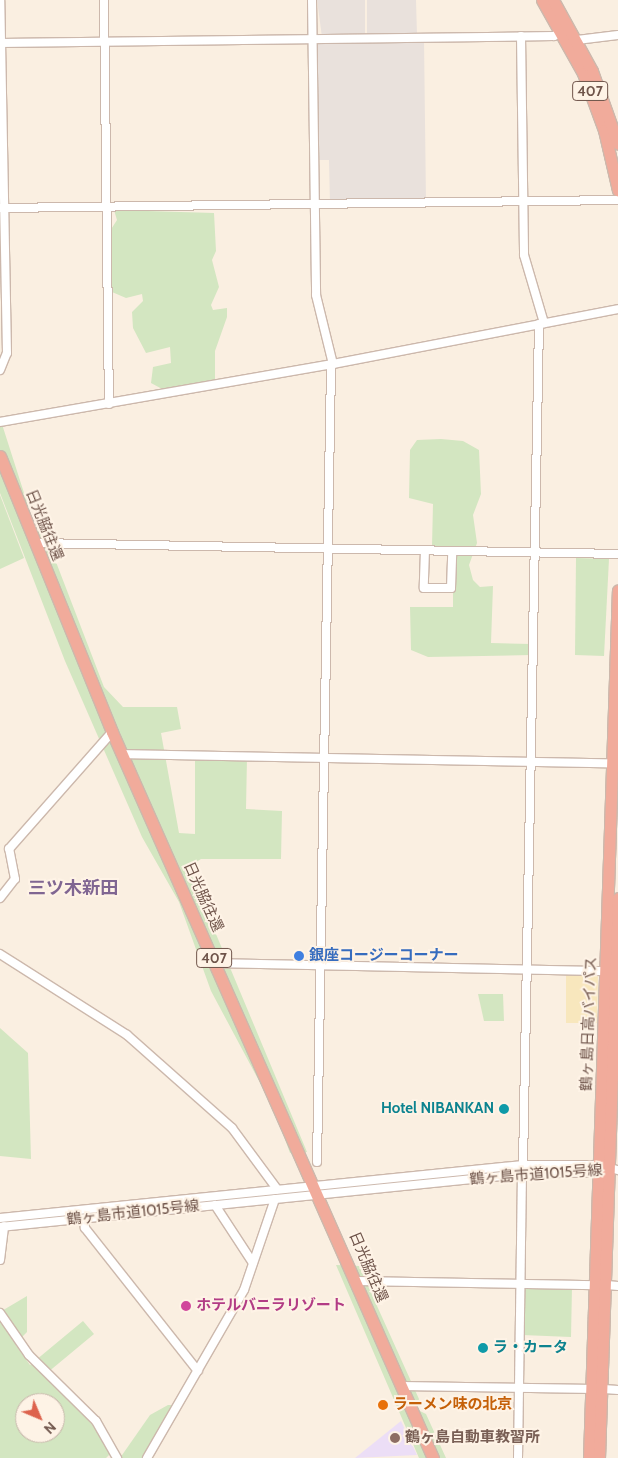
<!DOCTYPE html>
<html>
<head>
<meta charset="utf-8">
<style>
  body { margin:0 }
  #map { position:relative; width:618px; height:1458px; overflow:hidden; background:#faefe1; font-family:Cabin,"Noto Sans JP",sans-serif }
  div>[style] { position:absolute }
  .industrial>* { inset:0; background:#e9e1dc }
  .education>* { inset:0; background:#ecdef6 }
  .green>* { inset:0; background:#d3e6c1 }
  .sand>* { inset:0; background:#f8e7bd }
  .roads { filter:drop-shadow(1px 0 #ccb8ac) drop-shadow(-1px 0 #ccb8ac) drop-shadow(0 1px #ccb8ac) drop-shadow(0 -1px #ccb8ac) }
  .minor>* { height:8px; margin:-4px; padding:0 4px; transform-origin:4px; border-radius:4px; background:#fff }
  .highway>* { height:11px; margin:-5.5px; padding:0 5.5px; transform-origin:5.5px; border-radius:5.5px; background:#f1ab9b }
  .dots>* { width:14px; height:14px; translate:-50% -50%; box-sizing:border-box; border:2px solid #fef3e6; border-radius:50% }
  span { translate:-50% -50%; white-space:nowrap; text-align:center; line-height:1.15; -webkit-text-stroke:4px #fef3e6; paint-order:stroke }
  .shield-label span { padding:1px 4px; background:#fef3e6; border:1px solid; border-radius:4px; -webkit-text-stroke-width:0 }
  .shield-label { font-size:14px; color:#6f544a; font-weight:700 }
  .street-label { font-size:15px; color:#6f544a }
  .shop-label { font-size:15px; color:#366cbe; font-weight:700 }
  .left { translate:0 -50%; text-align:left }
  .culture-label { font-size:15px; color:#0d838f; font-weight:700 }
  .right { translate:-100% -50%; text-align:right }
  .hotel-label { font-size:15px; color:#b23c85; font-weight:700 }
  .food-label { font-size:15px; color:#c56008; font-weight:700 }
  .education-label { font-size:15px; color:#785e54; font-weight:700 }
  .quarter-label { font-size:18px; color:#806692; font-weight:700 }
  .north { position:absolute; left:15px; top:1393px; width:50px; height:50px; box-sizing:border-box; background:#fef3e6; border:1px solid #c5b3a8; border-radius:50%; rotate:135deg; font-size:14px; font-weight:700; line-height:20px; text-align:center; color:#6f544a }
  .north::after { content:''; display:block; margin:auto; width:18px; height:22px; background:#dd634d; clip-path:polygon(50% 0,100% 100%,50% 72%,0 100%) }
</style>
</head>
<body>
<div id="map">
  <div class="industrial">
    <div style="clip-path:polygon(317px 0,365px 0,365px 37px,322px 37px)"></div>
    <div style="clip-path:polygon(367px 0,416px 0,417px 35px,367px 36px)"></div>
    <div style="clip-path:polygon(424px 40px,426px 202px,330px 204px,329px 160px,317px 160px,316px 42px)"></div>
  </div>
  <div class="education">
    <div style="clip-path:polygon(401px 1421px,417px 1455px,355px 1458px)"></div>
  </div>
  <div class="green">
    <div style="clip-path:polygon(114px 210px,214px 213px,216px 251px,212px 260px,219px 287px,211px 305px,213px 310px,227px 308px,227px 317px,215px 351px,215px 381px,164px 390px,151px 383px,153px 367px,171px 363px,170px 347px,146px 353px,133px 328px,132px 312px,143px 301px,142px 294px,126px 298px,112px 292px,108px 234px,117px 220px)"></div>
    <div style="clip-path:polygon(0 418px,33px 521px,56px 562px,104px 687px,123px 707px,177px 707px,181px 729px,161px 733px,179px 833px,195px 834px,195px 757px,247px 758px,246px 809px,282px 811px,281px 859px,201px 859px,188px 867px,307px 1152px,290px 1153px,273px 1107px,211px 991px,179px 902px,142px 837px,65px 661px,0 493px)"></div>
    <div style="clip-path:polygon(441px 439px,463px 441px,479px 450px,481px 494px,473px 515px,477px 543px,469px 565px,473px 580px,480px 587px,493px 586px,491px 643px,531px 644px,531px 655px,428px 657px,411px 650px,410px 607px,453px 607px,453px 548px,432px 546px,433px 504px,409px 498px,410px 450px,417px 440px)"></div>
    <div style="clip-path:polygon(0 495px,24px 558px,0 569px)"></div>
    <div style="clip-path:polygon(576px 558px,609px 559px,604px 656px,575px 655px)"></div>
    <div style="clip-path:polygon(478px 994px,503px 994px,504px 1021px,484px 1021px)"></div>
    <div style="clip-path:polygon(0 1028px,28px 1053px,31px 1159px,0 1156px)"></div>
    <div style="clip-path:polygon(336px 1265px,359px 1266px,419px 1399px,416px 1409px,426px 1414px,446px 1458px,419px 1458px)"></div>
    <div style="clip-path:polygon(524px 1286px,572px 1287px,571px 1337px,522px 1335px)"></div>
    <div style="clip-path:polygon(evenodd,27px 1296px,27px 1332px,15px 1344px,30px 1365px,83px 1321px,94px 1334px,47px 1373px,102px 1436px,111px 1453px,106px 1458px,0 1458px,0 1312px,27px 1296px,25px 1403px,55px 1403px,55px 1433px,25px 1433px,25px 1403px)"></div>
    <div style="clip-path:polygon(168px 1405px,174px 1405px,143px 1458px,120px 1458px,150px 1415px)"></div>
  </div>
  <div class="sand">
    <div style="clip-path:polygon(566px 974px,598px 974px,597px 1023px,566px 1023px)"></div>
  </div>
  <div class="roads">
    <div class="minor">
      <div style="left:104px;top:0;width:404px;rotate:89.3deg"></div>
      <div style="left:312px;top:0;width:295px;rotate:89.2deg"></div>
      <div style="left:316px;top:295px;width:71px;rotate:76.2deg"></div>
      <div style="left:521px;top:36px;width:219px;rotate:89.2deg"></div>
      <div style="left:524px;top:255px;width:71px;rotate:73.6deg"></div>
      <div style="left:577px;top:40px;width:41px;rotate:-7deg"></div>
      <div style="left:0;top:43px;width:554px;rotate:-0.72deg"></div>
      <div style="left:554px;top:36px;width:8px;rotate:-30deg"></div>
      <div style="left:0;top:208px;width:618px;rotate:-0.74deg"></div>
      <div style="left:0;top:370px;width:18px;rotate:-68deg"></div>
      <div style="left:7px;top:353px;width:353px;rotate:-91.1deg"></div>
      <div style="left:0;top:422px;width:338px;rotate:-9.9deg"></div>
      <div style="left:333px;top:364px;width:290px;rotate:-10.9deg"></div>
      <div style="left:36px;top:543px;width:582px;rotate:1.08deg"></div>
      <div style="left:425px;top:550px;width:38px;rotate:92deg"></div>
      <div style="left:424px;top:588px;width:27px"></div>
      <div style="left:451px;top:588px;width:37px;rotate:-88deg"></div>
      <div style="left:122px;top:754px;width:490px;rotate:1.1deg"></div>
      <div style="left:0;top:898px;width:24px;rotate:-52deg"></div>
      <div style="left:15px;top:879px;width:31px;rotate:-101deg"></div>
      <div style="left:9px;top:849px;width:156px;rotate:-48.6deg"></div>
      <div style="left:0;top:954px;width:151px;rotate:32.5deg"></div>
      <div style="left:127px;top:1035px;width:140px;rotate:41.5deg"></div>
      <div style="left:232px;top:1128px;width:76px;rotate:53.6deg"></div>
      <div style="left:216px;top:963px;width:389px;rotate:1.2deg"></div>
      <div style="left:317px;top:1162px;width:797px;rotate:-88.99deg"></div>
      <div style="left:523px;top:1165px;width:841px;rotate:-88.91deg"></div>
      <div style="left:215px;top:1205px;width:69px;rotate:56.8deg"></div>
      <div style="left:0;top:1218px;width:526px;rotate:-5.79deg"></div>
      <div style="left:523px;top:1165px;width:77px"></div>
      <div style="left:600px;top:1165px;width:19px;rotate:16deg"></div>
      <div style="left:84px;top:1219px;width:9px;rotate:84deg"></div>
      <div style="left:85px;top:1228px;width:182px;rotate:51.7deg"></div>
      <div style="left:0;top:1227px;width:525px;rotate:-5.8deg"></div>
      <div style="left:522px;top:1174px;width:79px;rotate:-1.5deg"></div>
      <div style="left:0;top:1260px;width:34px;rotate:-83deg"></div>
      <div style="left:358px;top:1281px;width:239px;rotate:1deg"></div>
      <div style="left:607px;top:1285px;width:11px;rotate:5deg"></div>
      <div style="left:0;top:1313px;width:51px;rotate:55.4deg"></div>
      <div style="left:29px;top:1355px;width:94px;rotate:44.6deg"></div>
      <div style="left:96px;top:1421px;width:43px;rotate:60.4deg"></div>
      <div style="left:401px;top:1386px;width:194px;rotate:0.9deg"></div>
      <div style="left:604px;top:1389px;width:14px;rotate:4deg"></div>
      <div style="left:147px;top:1458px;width:194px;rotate:-60deg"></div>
      <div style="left:244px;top:1290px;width:96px;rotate:-71.2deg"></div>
      <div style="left:518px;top:1458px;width:284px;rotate:-89.2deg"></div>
    </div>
    <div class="highway">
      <div style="left:542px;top:0;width:84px;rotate:60.7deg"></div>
      <div style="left:583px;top:73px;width:61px;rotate:69.8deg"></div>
      <div style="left:604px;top:130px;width:62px;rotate:76.9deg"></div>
      <div style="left:553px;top:0;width:81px;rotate:61.2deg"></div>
      <div style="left:592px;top:71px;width:77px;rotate:70.4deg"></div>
      <div style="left:0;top:456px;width:298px;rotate:67.9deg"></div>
      <div style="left:112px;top:732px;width:794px;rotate:66.15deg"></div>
      <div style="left:589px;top:1458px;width:868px;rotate:-88.09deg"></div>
      <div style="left:599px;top:1458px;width:560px;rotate:-88.06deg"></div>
    </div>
  </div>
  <div class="dots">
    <div style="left:299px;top:956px;background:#3f7fe0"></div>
    <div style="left:504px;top:1109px;background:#0f9aa8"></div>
    <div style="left:186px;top:1306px;background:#d1479c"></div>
    <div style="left:483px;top:1348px;background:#0f9aa8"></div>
    <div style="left:383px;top:1405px;background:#e8710a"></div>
    <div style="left:395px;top:1438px;background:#8d6e63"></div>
  </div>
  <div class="shield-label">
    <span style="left:590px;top:91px">407</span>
    <span style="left:214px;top:958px">407</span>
  </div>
  <div class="street-label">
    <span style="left:44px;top:525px;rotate:68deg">日光脇往還</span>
    <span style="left:203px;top:897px;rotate:66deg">日光脇往還</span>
    <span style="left:589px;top:1024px;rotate:-88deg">鶴ヶ島日高バイパス</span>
    <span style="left:536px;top:1175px;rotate:-4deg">鶴ヶ島市道1015号線</span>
    <span style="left:133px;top:1213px;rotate:-6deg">鶴ヶ島市道1015号線</span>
    <span style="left:368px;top:1267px;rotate:67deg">日光脇往還</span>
  </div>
  <div class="shop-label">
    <span class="left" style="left:309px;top:956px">銀座コージーコーナー</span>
  </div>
  <div class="culture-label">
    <span class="right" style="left:494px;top:1109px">Hotel NIBANKAN</span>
    <span class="left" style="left:493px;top:1348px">ラ・カータ</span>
  </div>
  <div class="hotel-label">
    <span class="left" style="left:196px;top:1306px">ホテルバニラリゾート</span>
  </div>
  <div class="food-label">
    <span class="left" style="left:393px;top:1405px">ラーメン味の北京</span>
  </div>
  <div class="education-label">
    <span class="left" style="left:405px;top:1438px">鶴ヶ島自動車教習所</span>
  </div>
  <div class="quarter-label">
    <span style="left:73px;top:888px">三ツ木新田</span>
  </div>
  <div class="north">N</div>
</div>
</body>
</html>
